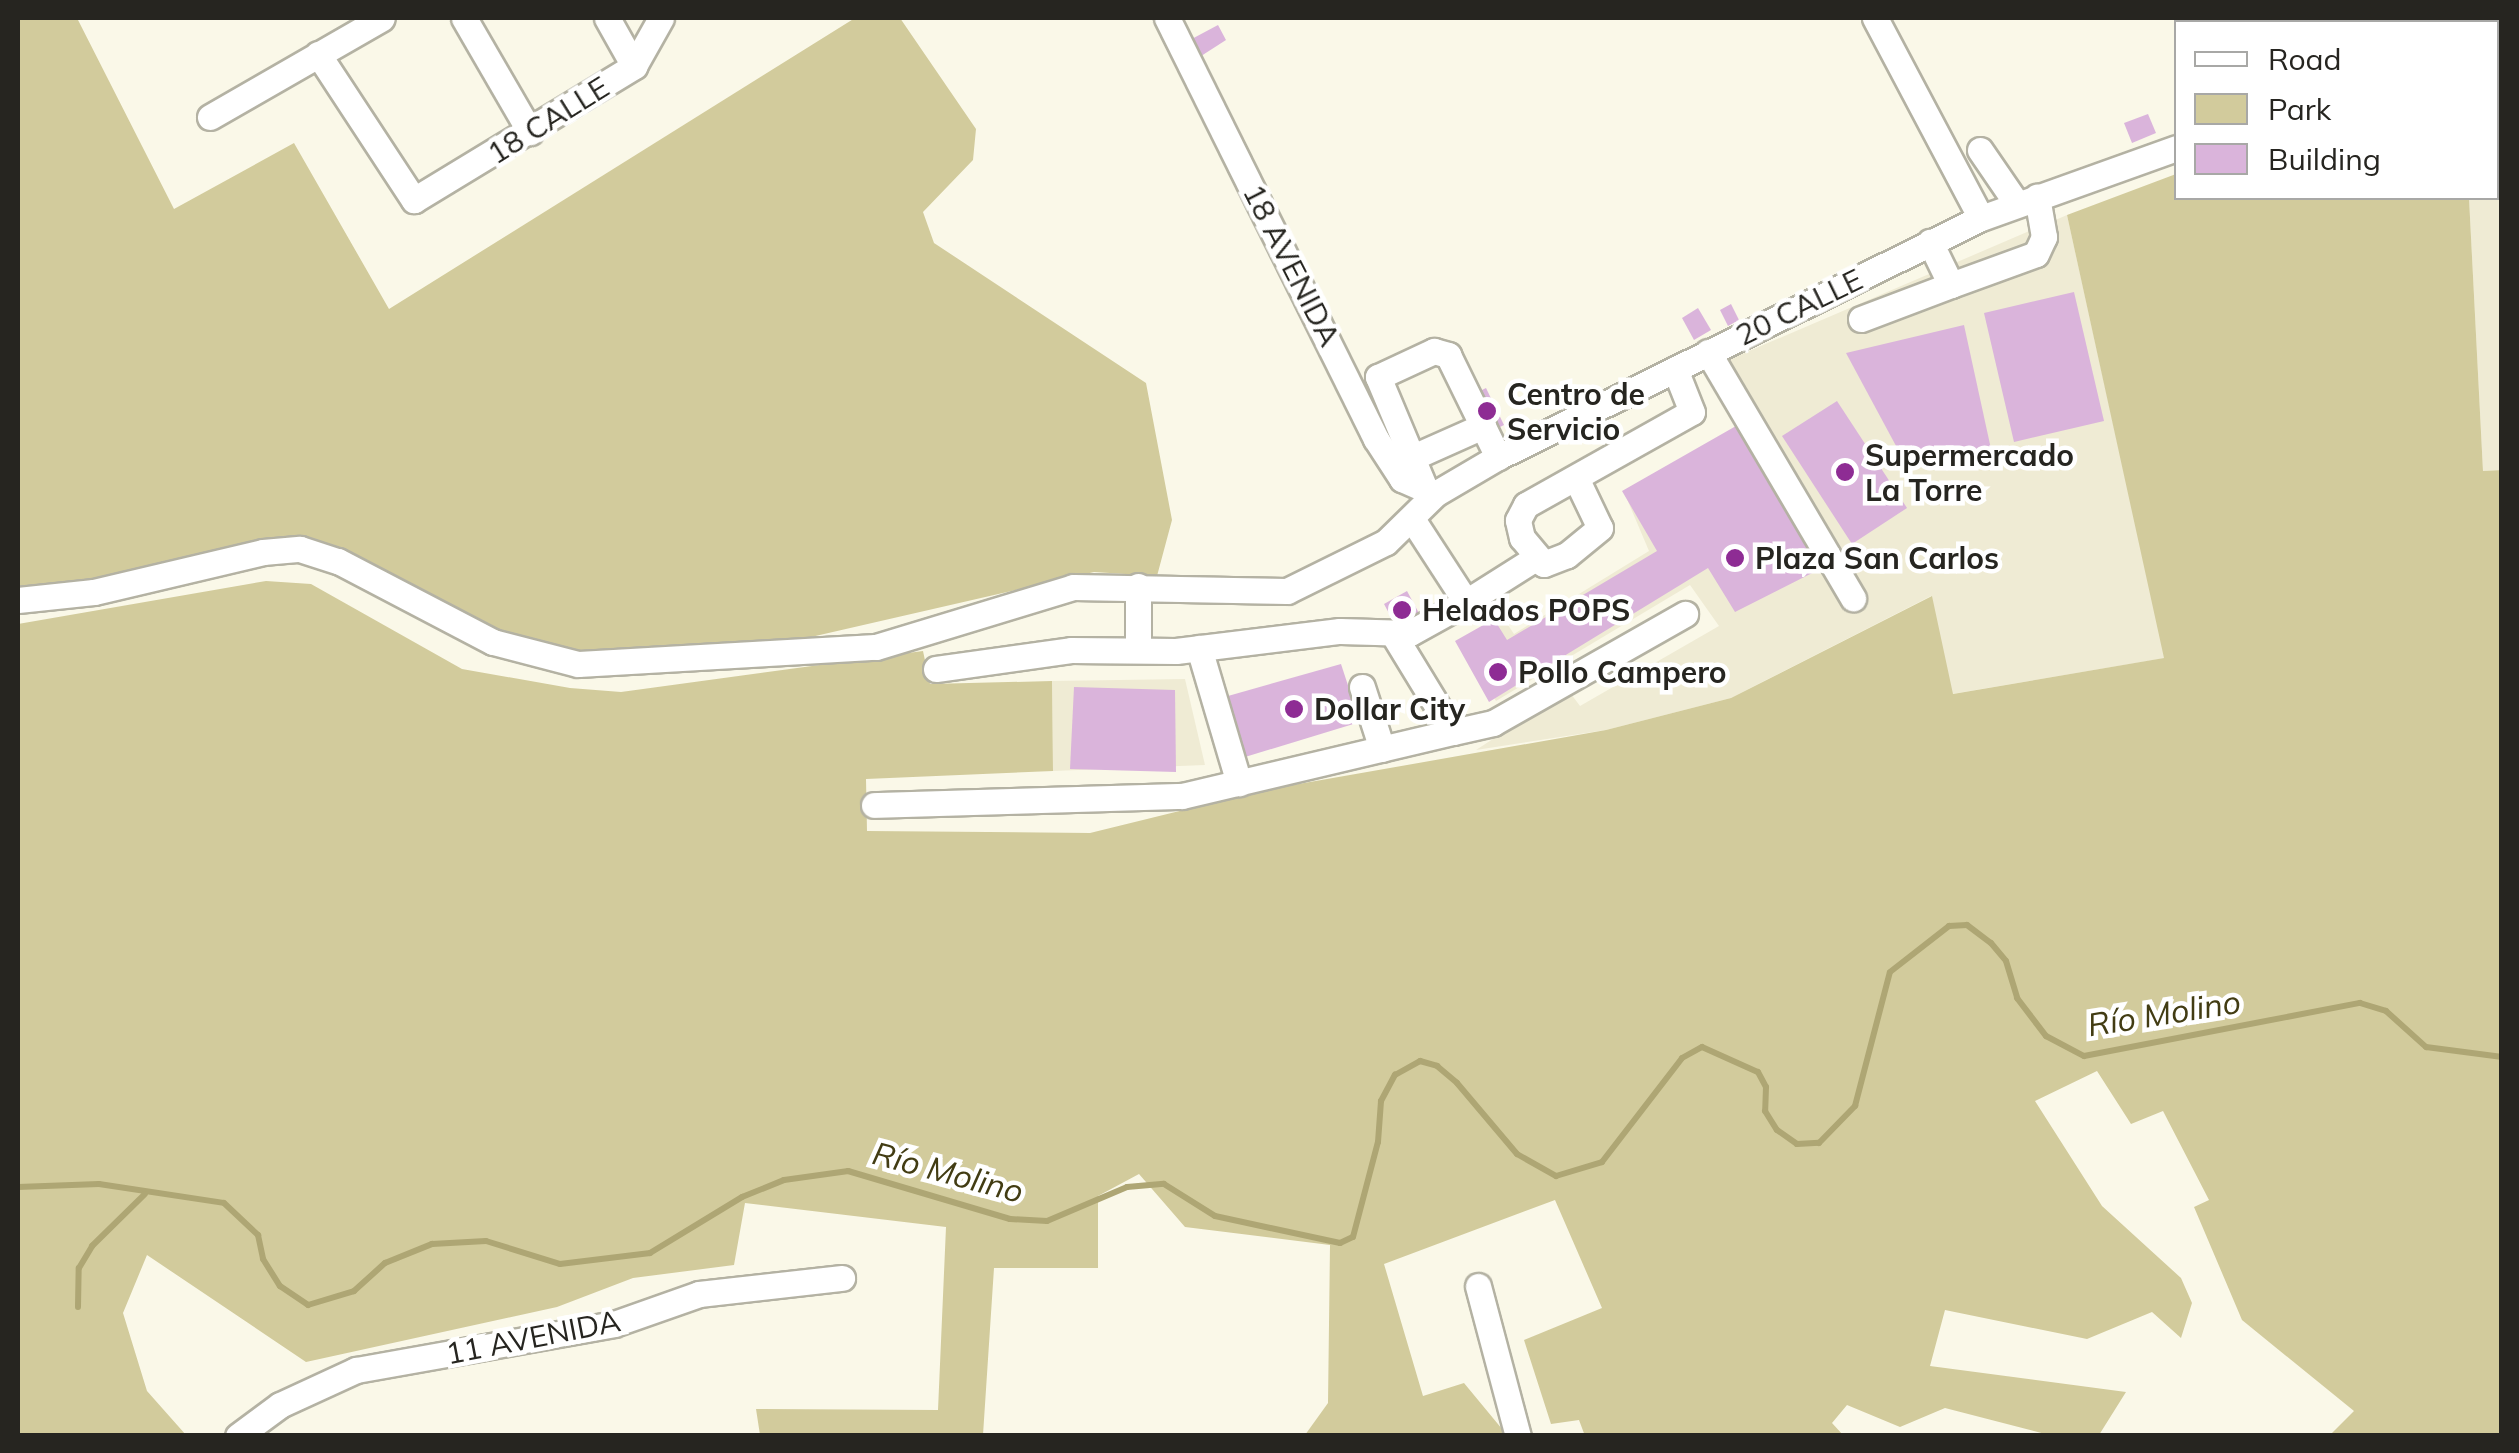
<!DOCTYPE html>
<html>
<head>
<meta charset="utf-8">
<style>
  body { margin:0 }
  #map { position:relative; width:2519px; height:1453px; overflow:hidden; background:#faf8e8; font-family:Mulish,sans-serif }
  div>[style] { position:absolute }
  .built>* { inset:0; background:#efebd4 }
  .green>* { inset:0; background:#d2cb9c }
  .stream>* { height:6px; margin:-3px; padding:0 3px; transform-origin:3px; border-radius:3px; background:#aea674 }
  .building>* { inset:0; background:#dab4db }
  .roads { filter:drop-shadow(2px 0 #b4b2a3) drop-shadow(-2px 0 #b4b2a3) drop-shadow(0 2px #b4b2a3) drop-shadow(0 -2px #b4b2a3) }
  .minor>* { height:25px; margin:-12.5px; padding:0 12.5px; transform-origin:12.5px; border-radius:12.5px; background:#fff }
  .dots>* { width:28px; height:28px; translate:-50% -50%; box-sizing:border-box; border:5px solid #fff; border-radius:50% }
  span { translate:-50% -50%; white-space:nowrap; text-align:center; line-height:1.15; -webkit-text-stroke:9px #fff; paint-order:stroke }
  .street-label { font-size:30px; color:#262520 }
  .poi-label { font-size:30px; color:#262520; font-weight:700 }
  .left { translate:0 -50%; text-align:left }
  .water-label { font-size:32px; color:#423c13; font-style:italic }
  .frame { position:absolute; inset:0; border:20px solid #262520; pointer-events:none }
  .legend { position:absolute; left:2174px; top:20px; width:325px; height:180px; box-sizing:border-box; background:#fff; border:2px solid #a8a8a6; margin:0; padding:12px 18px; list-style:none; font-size:30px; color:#262520 }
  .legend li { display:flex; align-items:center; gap:20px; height:50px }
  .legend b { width:50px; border:2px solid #a8a8a6 }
</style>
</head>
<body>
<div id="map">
  <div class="built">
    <div style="clip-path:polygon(2501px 70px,2501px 470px,2483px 471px,2469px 198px,2496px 198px)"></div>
    <div style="clip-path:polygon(2067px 215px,2165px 658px,1952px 694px,1931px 596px,1731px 698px,1606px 730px,1476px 750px,1568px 690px,1580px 706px,1719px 626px,1690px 585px,1496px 701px,1462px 642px,1504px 619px,1514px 634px,1649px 551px,1624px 492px,1743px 423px,1707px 369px)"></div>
    <div style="clip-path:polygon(1185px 679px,1205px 765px,1053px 771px,1052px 681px)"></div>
  </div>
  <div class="green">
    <div style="clip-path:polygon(18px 18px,77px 18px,174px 209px,294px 143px,389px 309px,855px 18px,900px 18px,976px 129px,973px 160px,923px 212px,934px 243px,1146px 383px,1172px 520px,1157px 576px,1094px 572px,720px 658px,568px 662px,448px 635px,337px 562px,263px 545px,42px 590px,18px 588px)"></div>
    <div style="clip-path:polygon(2176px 174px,2176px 198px,2469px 198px,2483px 471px,2502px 470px,2501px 1435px,2330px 1435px,2354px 1411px,2242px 1320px,2194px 1207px,2209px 1200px,2163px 1111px,2131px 1124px,2097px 1071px,2035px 1101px,2102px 1206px,2181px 1278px,2192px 1303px,2181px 1338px,2152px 1312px,2087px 1339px,1945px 1310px,1930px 1366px,2126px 1392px,2099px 1435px,2049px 1435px,1945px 1408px,1900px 1427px,1847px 1405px,1832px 1423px,1843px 1435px,1585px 1436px,1579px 1420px,1551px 1424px,1524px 1340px,1602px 1308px,1555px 1200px,1384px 1264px,1423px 1396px,1464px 1383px,1507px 1435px,1305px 1435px,1328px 1403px,1330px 1245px,1185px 1227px,1139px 1174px,1098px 1196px,1098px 1268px,994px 1268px,983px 1435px,760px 1435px,756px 1409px,938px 1410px,946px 1227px,745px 1203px,734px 1265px,633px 1278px,557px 1307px,306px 1362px,147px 1255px,123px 1313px,147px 1391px,186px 1435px,18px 1435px,18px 624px,266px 581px,311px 584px,462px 669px,570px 688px,621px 692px,923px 651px,930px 684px,1052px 681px,1053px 771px,866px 779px,867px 831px,1090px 833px,1265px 790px,1606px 730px,1731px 698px,1932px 596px,1953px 694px,2164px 658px,2067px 215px)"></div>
  </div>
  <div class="stream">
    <div style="left:18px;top:1187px;width:81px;rotate:-2.1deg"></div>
    <div style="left:99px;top:1184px;width:126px;rotate:8.6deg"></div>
    <div style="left:224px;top:1203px;width:47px;rotate:43.3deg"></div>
    <div style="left:258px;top:1235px;width:25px;rotate:78deg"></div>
    <div style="left:263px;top:1259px;width:32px;rotate:58deg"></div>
    <div style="left:280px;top:1286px;width:34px;rotate:34deg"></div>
    <div style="left:308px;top:1305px;width:48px;rotate:-16.9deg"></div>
    <div style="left:354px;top:1291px;width:42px;rotate:-42.1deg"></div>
    <div style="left:385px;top:1263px;width:51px;rotate:-22deg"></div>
    <div style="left:432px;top:1244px;width:54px;rotate:-3.2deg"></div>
    <div style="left:486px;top:1241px;width:77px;rotate:17.3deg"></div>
    <div style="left:560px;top:1264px;width:91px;rotate:-7deg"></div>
    <div style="left:650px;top:1253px;width:108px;rotate:-31.3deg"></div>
    <div style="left:742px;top:1197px;width:45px;rotate:-22deg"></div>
    <div style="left:784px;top:1180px;width:65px;rotate:-8deg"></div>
    <div style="left:848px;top:1171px;width:169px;rotate:16.5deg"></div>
    <div style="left:1010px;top:1219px;width:37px;rotate:3deg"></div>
    <div style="left:1047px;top:1221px;width:87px;rotate:-23deg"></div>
    <div style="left:1127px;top:1187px;width:37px;rotate:-5deg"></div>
    <div style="left:1164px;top:1184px;width:60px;rotate:32.1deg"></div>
    <div style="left:1215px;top:1216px;width:128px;rotate:12.2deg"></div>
    <div style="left:1340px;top:1243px;width:14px;rotate:-25deg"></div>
    <div style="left:1353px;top:1237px;width:98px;rotate:-75.3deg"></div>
    <div style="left:1378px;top:1142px;width:41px;rotate:-85.8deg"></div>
    <div style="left:1381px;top:1101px;width:30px;rotate:-62deg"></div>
    <div style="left:1395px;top:1075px;width:29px;rotate:-29deg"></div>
    <div style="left:1420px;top:1061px;width:18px;rotate:16deg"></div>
    <div style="left:1437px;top:1066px;width:26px;rotate:40deg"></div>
    <div style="left:1457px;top:1083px;width:93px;rotate:49.8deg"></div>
    <div style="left:1517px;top:1154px;width:45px;rotate:29.4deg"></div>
    <div style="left:1556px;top:1176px;width:48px;rotate:-16.9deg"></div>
    <div style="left:1602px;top:1162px;width:131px;rotate:-52.4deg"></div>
    <div style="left:1682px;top:1058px;width:23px;rotate:-29deg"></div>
    <div style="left:1702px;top:1047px;width:61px;rotate:24.1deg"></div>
    <div style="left:1758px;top:1072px;width:17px;rotate:62deg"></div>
    <div style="left:1766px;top:1087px;width:24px;rotate:92deg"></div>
    <div style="left:1765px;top:1111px;width:22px;rotate:58deg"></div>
    <div style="left:1777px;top:1130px;width:24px;rotate:35deg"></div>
    <div style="left:1797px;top:1144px;width:22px;rotate:-3deg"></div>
    <div style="left:1819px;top:1143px;width:52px;rotate:-45.8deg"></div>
    <div style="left:1855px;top:1106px;width:138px;rotate:-75.4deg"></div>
    <div style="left:1890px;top:972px;width:75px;rotate:-37.9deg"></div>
    <div style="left:1949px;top:926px;width:18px;rotate:-3deg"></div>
    <div style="left:1967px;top:925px;width:30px;rotate:37deg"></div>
    <div style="left:1991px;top:943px;width:23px;rotate:50deg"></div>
    <div style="left:2006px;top:961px;width:39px;rotate:73deg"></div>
    <div style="left:2017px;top:998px;width:48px;rotate:52.7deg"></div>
    <div style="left:2046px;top:1036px;width:43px;rotate:27.8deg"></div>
    <div style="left:2084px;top:1056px;width:281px;rotate:-10.9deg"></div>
    <div style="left:2360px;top:1003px;width:27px;rotate:17deg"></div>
    <div style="left:2386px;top:1011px;width:54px;rotate:42deg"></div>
    <div style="left:2426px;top:1047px;width:77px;rotate:7.5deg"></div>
    <div style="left:78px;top:1307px;width:39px;rotate:-89deg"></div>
    <div style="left:79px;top:1268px;width:26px;rotate:-59deg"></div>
    <div style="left:92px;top:1246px;width:74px;rotate:-44.5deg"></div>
  </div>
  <div class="building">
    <div style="clip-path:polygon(1218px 25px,1226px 40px,1198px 58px,1188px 41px)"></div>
    <div style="clip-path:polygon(2148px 114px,2156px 133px,2132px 143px,2124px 123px)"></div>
    <div style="clip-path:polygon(2074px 292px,2104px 421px,2014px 442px,1984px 313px)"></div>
    <div style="clip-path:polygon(1731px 304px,1739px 320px,1728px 326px,1720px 310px)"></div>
    <div style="clip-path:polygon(1698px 308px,1711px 330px,1694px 340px,1682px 318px)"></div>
    <div style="clip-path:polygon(1964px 325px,1991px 449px,1909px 470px,1846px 353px)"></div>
    <div style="clip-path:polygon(1486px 388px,1504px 425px,1488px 433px,1470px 396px)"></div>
    <div style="clip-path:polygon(1837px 401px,1907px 508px,1852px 544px,1782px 436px)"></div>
    <div style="clip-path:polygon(1743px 422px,1828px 565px,1735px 612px,1708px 568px,1489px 702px,1455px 641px,1494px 619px,1507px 640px,1657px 551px,1622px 491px)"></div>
    <div style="clip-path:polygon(1407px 591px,1421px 617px,1398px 630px,1384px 604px)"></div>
    <div style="clip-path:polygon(1341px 664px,1360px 722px,1245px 757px,1228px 696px)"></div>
    <div style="clip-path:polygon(1074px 687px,1175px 690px,1176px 772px,1070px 769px)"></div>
  </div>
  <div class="roads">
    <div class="minor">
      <div style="left:464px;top:18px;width:132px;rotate:59.9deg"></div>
      <div style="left:607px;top:18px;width:55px;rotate:60.6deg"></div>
      <div style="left:1167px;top:18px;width:470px;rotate:63.6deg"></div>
      <div style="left:1376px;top:439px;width:48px;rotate:57deg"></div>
      <div style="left:1402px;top:479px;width:36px;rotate:24deg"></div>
      <div style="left:1875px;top:18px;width:226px;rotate:62.1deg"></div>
      <div style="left:2208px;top:18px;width:4px;rotate:63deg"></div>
      <div style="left:318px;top:54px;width:175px;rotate:56.7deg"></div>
      <div style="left:414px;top:200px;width:258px;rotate:-31.3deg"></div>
      <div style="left:634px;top:66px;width:55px;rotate:-60.6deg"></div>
      <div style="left:2496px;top:64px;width:7px;rotate:27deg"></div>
      <div style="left:210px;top:117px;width:198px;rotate:-29.9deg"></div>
      <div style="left:1980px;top:150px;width:65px;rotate:55.6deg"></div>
      <div style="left:1951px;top:285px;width:90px;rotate:-20deg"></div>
      <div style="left:2036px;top:254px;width:19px;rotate:-65deg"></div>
      <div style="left:2044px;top:237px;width:41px;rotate:-99.9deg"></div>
      <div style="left:1861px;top:319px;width:96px;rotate:-20.7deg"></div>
      <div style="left:1951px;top:285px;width:48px;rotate:-116deg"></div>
      <div style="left:1708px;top:352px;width:286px;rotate:59.5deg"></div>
      <div style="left:1411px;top:458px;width:79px;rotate:-24deg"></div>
      <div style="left:1576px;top:478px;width:55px;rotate:64.4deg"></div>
      <div style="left:1600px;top:528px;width:43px;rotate:140.7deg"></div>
      <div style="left:1567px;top:555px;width:25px;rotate:159deg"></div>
      <div style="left:1544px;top:564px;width:34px;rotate:-130deg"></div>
      <div style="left:1522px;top:538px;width:18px;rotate:-103deg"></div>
      <div style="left:1518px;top:520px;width:17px;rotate:-62deg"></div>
      <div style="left:1526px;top:505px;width:190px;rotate:-29.3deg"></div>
      <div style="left:1692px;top:412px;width:46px;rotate:-111.6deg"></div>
      <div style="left:1426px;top:491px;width:124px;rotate:-112.8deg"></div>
      <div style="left:1378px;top:377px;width:62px;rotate:-24.9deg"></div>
      <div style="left:1434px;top:351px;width:15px;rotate:16deg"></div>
      <div style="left:1448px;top:355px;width:114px;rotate:63.9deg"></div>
      <div style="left:18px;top:600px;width:76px;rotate:-6deg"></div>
      <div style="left:94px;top:592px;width:174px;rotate:-13.3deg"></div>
      <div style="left:263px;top:552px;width:37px;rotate:-5deg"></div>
      <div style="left:300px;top:549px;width:40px;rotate:18deg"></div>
      <div style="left:338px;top:561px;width:175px;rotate:27.6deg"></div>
      <div style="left:493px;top:642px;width:88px;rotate:14.5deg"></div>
      <div style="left:578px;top:664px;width:298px;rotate:-3.3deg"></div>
      <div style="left:876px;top:647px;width:206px;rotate:-16.9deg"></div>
      <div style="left:1073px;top:587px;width:214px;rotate:1.1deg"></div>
      <div style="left:1287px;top:591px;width:110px;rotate:-26.3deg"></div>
      <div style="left:1386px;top:542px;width:69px;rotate:-44.4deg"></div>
      <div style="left:1435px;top:494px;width:73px;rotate:-30.4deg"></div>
      <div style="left:1498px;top:457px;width:539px;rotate:-26.33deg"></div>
      <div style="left:1981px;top:218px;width:207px;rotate:-19.7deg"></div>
      <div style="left:1466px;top:602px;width:80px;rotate:-32.3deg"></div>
      <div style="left:1395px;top:637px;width:111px;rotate:58.6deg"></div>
      <div style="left:1453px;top:732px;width:41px;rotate:-12.7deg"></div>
      <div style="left:1493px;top:723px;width:221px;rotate:-29.6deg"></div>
      <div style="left:1199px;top:648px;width:141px;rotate:73.5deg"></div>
      <div style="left:1138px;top:649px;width:63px;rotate:-90deg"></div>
      <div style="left:936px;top:669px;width:136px;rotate:-8deg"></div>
      <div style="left:1071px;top:650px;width:105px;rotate:0.5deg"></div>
      <div style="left:1176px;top:651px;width:165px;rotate:-7deg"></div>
      <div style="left:1340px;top:631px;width:70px;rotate:1.6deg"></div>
      <div style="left:1410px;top:633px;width:64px;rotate:-29deg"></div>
      <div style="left:1466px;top:602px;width:99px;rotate:-123deg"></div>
      <div style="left:1362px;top:687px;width:65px;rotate:72.1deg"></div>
      <div style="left:874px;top:805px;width:308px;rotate:-1.7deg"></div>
      <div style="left:1182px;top:796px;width:278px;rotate:-13.3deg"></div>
      <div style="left:1478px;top:1286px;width:155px;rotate:75.1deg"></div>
      <div style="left:238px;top:1436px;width:52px;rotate:-36.4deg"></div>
      <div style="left:280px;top:1405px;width:84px;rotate:-24.7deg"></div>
      <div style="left:356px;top:1370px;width:262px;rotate:-10.1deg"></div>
      <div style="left:614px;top:1324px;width:90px;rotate:-19.4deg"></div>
      <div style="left:699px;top:1294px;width:144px;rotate:-6.4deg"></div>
    </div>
  </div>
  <div class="dots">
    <div style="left:1487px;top:411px;background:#8e2c94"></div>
    <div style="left:1845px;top:472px;background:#8e2c94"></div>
    <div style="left:1735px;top:558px;background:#8e2c94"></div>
    <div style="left:1402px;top:610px;background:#8e2c94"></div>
    <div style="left:1498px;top:672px;background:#8e2c94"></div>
    <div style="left:1294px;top:709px;background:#8e2c94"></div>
  </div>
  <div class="street-label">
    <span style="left:548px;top:120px;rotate:-32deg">18 CALLE</span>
    <span style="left:1292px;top:265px;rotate:63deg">18 AVENIDA</span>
    <span style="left:1799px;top:307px;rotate:-26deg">20 CALLE</span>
    <span style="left:533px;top:1337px;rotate:-11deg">11 AVENIDA</span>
  </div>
  <div class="poi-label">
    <span class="left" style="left:1507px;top:411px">Centro de<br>Servicio</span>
    <span class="left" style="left:1865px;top:472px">Supermercado<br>La Torre</span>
    <span class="left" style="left:1755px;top:558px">Plaza San Carlos</span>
    <span class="left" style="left:1422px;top:610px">Helados POPS</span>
    <span class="left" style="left:1518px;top:672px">Pollo Campero</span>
    <span class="left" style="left:1314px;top:709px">Dollar City</span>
  </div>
  <div class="water-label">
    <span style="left:2164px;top:1013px;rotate:-9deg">Río Molino</span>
    <span style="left:948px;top:1172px;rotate:15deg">Río Molino</span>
  </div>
  <div class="frame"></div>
  <ul class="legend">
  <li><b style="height:12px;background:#fff"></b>Road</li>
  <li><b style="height:28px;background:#d2cb9c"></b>Park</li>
  <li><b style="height:28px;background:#dab4db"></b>Building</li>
  </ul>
</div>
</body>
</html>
